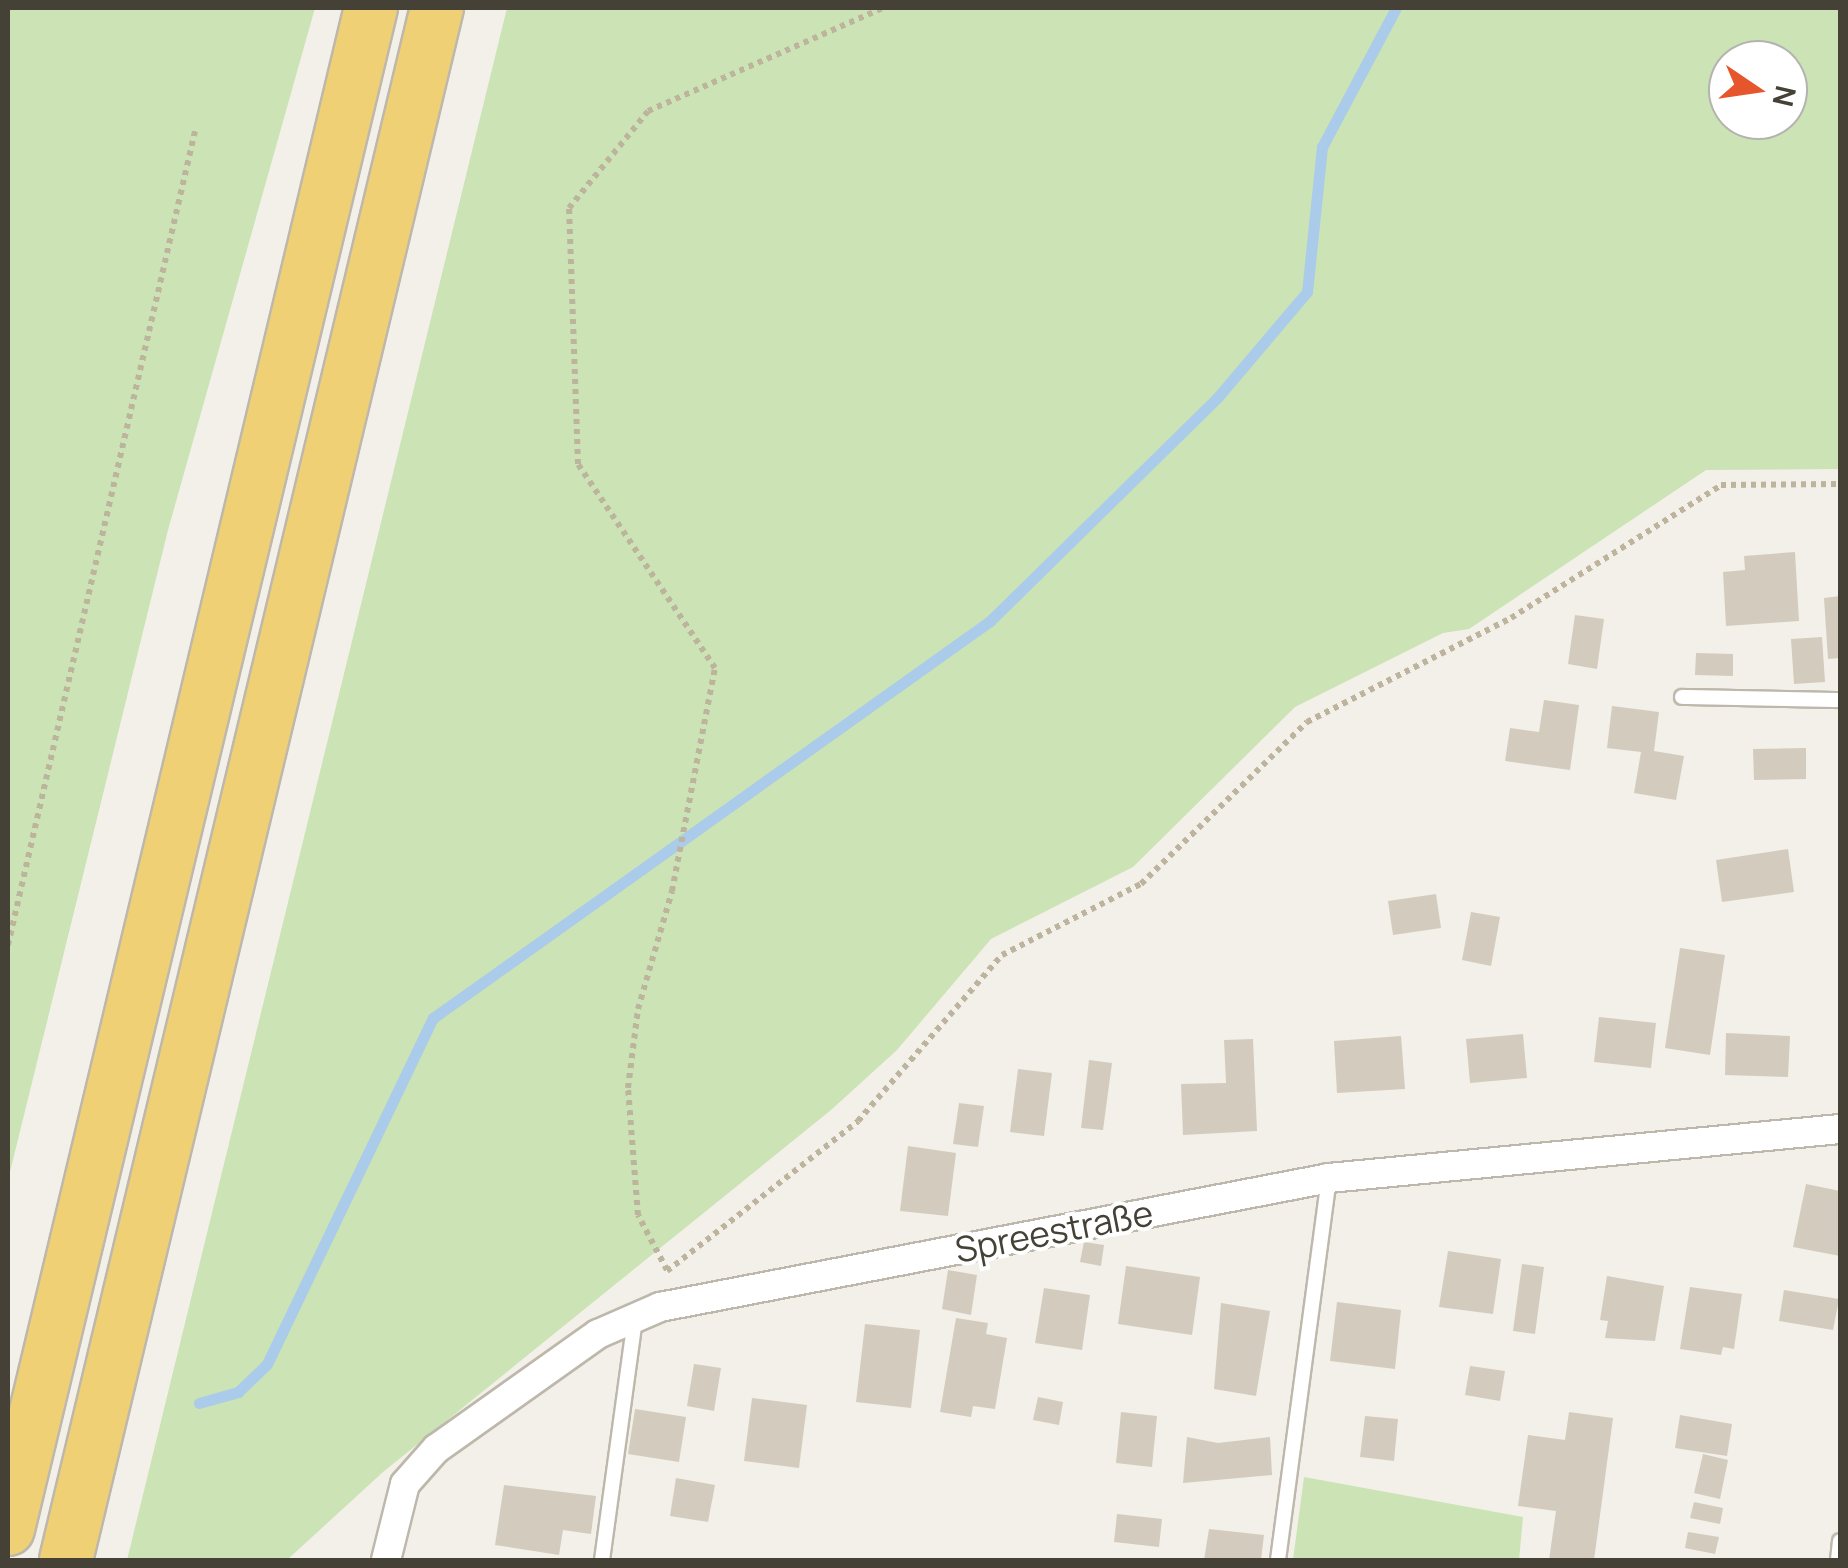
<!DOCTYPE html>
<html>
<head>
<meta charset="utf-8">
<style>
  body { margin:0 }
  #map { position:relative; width:1848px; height:1568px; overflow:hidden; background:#f2f0e8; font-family:Manrope,sans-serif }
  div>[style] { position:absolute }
  .green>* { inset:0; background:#cbe3b5 }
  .stream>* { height:11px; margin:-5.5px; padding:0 5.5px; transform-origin:5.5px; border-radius:5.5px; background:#aacbe9 }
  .building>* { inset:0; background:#d3ccbe }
  .path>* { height:6px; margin-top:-3px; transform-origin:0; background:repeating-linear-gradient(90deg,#bdb49e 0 5px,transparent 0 10px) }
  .roads { filter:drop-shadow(2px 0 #bdb8ab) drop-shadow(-2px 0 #bdb8ab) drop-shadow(0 2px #bdb8ab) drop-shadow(0 -2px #bdb8ab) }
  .lane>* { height:14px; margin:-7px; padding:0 7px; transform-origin:7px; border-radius:7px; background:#fff }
  .street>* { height:28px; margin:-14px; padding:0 14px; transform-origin:14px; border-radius:14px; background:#fff }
  .highway>* { height:52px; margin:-26px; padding:0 26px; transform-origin:26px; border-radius:26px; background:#f0d075 }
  span { translate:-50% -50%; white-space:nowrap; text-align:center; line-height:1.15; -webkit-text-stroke:8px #fff; paint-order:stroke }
  .street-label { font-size:35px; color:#454137 }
  .frame { position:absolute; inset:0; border:10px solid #454137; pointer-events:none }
  .north { position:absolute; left:1708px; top:40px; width:100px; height:100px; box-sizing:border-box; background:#fff; border:2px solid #b5b3af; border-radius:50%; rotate:103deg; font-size:28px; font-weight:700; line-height:40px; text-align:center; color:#454137 }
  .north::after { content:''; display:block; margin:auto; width:35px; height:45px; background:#e6552c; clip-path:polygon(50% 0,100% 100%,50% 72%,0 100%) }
</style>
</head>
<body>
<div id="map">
  <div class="green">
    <div style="clip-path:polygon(8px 8px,315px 8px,168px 530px,8px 1180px)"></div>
    <div style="clip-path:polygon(evenodd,507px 8px,1840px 8px,1840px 469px,1706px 470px,1469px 629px,1443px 633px,1295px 707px,1133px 867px,991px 939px,897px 1050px,831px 1110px,383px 1472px,287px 1560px,127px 1560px,507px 8px,1788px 60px,1788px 120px,1728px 120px,1728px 60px,1788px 60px)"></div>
    <div style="clip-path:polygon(1304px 1477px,1523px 1517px,1519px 1560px,1293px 1560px)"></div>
  </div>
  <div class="stream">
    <div style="left:199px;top:1403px;width:41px;rotate:-15.8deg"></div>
    <div style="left:238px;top:1392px;width:40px;rotate:-44deg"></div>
    <div style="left:267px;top:1364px;width:384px;rotate:-64.4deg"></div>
    <div style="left:433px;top:1018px;width:684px;rotate:-35.48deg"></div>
    <div style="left:990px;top:621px;width:318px;rotate:-44.5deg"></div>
    <div style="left:1217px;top:398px;width:139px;rotate:-49.7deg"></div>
    <div style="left:1307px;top:292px;width:146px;rotate:-84.1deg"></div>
    <div style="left:1322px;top:147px;width:157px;rotate:-62deg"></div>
  </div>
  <div class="building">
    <div style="clip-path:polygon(1795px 552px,1799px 621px,1726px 626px,1723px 572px,1745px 570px,1744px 556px)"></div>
    <div style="clip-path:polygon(1840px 596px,1840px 658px,1828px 659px,1824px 598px)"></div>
    <div style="clip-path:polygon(1575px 615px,1604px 619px,1597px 669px,1568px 664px)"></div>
    <div style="clip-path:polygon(1822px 637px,1825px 682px,1794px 684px,1791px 639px)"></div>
    <div style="clip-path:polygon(1696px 653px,1733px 654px,1733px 676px,1695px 675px)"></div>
    <div style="clip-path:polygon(1544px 700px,1579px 705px,1570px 770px,1505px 761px,1510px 728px,1539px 732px)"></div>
    <div style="clip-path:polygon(1612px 706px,1659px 712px,1654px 751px,1684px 756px,1676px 800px,1634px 793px,1641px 752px,1607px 748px)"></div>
    <div style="clip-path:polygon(1806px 748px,1806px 779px,1754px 780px,1753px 749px)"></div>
    <div style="clip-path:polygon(1788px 849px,1794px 892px,1722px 902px,1716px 860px)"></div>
    <div style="clip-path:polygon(1436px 894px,1441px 928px,1393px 935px,1388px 901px)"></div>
    <div style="clip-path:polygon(1471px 912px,1500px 917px,1491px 966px,1462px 960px)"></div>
    <div style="clip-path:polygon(1680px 948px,1725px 955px,1710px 1055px,1665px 1048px)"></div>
    <div style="clip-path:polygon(1599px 1017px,1656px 1023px,1651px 1068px,1594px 1062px)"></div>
    <div style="clip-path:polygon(1726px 1033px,1790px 1036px,1788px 1077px,1725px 1075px)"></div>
    <div style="clip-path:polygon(1523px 1034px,1527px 1078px,1470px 1083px,1466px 1039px)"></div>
    <div style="clip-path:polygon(1401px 1036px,1405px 1089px,1337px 1093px,1334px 1041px)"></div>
    <div style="clip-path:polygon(1253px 1039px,1257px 1131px,1183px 1135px,1181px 1084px,1226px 1083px,1224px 1040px)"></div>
    <div style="clip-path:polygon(1089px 1060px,1112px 1063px,1103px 1130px,1081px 1128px)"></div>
    <div style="clip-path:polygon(1018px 1069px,1052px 1073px,1044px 1136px,1010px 1132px)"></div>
    <div style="clip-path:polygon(959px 1103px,984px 1106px,978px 1147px,953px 1144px)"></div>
    <div style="clip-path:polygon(908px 1146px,956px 1153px,948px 1216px,900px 1211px)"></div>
    <div style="clip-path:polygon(1806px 1184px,1840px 1191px,1840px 1256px,1793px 1247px)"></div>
    <div style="clip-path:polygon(1084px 1242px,1104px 1245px,1101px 1266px,1080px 1262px)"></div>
    <div style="clip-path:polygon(1448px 1251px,1501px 1259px,1493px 1314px,1439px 1307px)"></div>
    <div style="clip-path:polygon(1522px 1264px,1544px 1267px,1535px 1334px,1513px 1331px)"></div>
    <div style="clip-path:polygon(1126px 1266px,1200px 1277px,1192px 1335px,1118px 1324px)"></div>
    <div style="clip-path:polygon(948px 1270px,977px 1275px,971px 1315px,942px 1309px)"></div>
    <div style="clip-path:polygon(1607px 1276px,1664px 1286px,1655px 1341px,1605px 1338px,1608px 1321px,1600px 1320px)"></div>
    <div style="clip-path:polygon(1690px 1287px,1742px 1294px,1734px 1349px,1723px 1347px,1721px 1355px,1680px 1349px)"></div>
    <div style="clip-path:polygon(1044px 1288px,1090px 1295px,1082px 1350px,1035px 1343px)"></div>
    <div style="clip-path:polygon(1784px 1290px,1839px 1299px,1833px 1330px,1779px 1321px)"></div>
    <div style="clip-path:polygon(1337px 1302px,1401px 1310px,1395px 1369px,1330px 1361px)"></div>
    <div style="clip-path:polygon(1221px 1303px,1270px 1311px,1256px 1396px,1214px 1389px)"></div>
    <div style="clip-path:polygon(956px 1318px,988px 1323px,986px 1334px,1007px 1338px,995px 1409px,973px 1406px,971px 1417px,940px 1412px)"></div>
    <div style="clip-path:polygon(865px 1324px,920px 1330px,911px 1408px,856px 1402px)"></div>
    <div style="clip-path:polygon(694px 1364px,721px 1368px,714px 1411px,687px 1406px)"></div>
    <div style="clip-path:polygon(1470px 1366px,1505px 1371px,1500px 1401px,1465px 1395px)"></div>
    <div style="clip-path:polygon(1038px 1397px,1063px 1402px,1059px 1425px,1033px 1420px)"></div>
    <div style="clip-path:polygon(752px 1398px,807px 1405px,799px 1468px,744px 1461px)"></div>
    <div style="clip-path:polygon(635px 1409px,686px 1417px,679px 1462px,628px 1454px)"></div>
    <div style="clip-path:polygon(1121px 1412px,1157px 1416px,1152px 1467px,1116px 1463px)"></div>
    <div style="clip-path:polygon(1569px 1412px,1613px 1418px,1594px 1560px,1549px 1560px,1556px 1511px,1518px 1506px,1528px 1435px,1565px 1440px)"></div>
    <div style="clip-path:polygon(1680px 1415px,1732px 1424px,1727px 1456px,1675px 1448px)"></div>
    <div style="clip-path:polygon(1365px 1416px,1398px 1419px,1394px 1461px,1360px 1457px)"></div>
    <div style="clip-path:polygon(1187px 1437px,1218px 1443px,1270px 1437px,1272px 1475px,1183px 1483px)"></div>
    <div style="clip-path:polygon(1703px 1454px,1728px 1460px,1720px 1499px,1694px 1493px)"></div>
    <div style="clip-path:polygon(676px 1478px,715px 1485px,708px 1522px,670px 1516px)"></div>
    <div style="clip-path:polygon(504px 1485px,596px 1496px,591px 1534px,563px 1530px,559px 1555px,495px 1545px)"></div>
    <div style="clip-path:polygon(1694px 1502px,1723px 1508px,1720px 1524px,1690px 1518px)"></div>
    <div style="clip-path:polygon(1117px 1514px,1162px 1519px,1159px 1547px,1114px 1542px)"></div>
    <div style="clip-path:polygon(1209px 1529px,1264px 1535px,1261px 1560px,1204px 1560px)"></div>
    <div style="clip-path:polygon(1688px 1532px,1719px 1537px,1715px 1554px,1685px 1548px)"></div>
  </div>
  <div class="path">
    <div style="left:8px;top:945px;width:839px;rotate:-77.06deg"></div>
    <div style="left:667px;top:1270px;width:62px;rotate:-117.8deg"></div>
    <div style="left:638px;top:1215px;width:127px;rotate:-94.5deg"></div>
    <div style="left:628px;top:1088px;width:80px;rotate:-82.8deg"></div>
    <div style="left:638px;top:1009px;width:123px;rotate:-73.9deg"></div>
    <div style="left:672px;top:891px;width:227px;rotate:-79.1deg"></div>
    <div style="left:715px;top:668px;width:246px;rotate:-123.9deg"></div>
    <div style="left:578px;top:464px;width:256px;rotate:-92deg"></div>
    <div style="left:569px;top:208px;width:125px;rotate:-50.8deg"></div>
    <div style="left:648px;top:111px;width:257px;rotate:-23.7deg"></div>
    <div style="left:667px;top:1271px;width:243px;rotate:-38.1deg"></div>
    <div style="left:858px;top:1121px;width:220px;rotate:-49.1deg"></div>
    <div style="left:1002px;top:955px;width:156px;rotate:-27.1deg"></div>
    <div style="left:1141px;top:884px;width:232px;rotate:-44.3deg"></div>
    <div style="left:1307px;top:722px;width:229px;rotate:-27deg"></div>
    <div style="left:1511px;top:618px;width:249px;rotate:-32.3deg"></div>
    <div style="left:1721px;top:485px;width:119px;rotate:-0.5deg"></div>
  </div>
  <div class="roads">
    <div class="lane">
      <div style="left:1682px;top:697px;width:158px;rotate:1.1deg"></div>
      <div style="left:602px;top:1560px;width:244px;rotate:-82.2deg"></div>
      <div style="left:1278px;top:1560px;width:385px;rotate:-82.4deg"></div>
      <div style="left:1838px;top:1560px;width:19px;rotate:-84deg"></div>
    </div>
    <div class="street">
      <div style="left:386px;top:1560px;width:78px;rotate:-76deg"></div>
      <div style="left:405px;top:1484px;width:47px;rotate:-48.5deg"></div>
      <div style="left:436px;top:1449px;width:199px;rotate:-35.4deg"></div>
      <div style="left:598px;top:1334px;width:68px;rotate:-23.5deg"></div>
      <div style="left:660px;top:1307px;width:681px;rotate:-10.91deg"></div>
      <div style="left:1329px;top:1178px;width:513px;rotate:-5.48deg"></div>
    </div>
    <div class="highway">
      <div style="left:8px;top:1529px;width:1564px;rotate:-76.58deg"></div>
      <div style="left:66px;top:1560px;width:1596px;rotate:-76.56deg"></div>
    </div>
  </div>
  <div class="street-label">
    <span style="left:1054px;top:1231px;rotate:-11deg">Spreestraße</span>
  </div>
  <div class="frame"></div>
  <div class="north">N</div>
</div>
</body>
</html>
